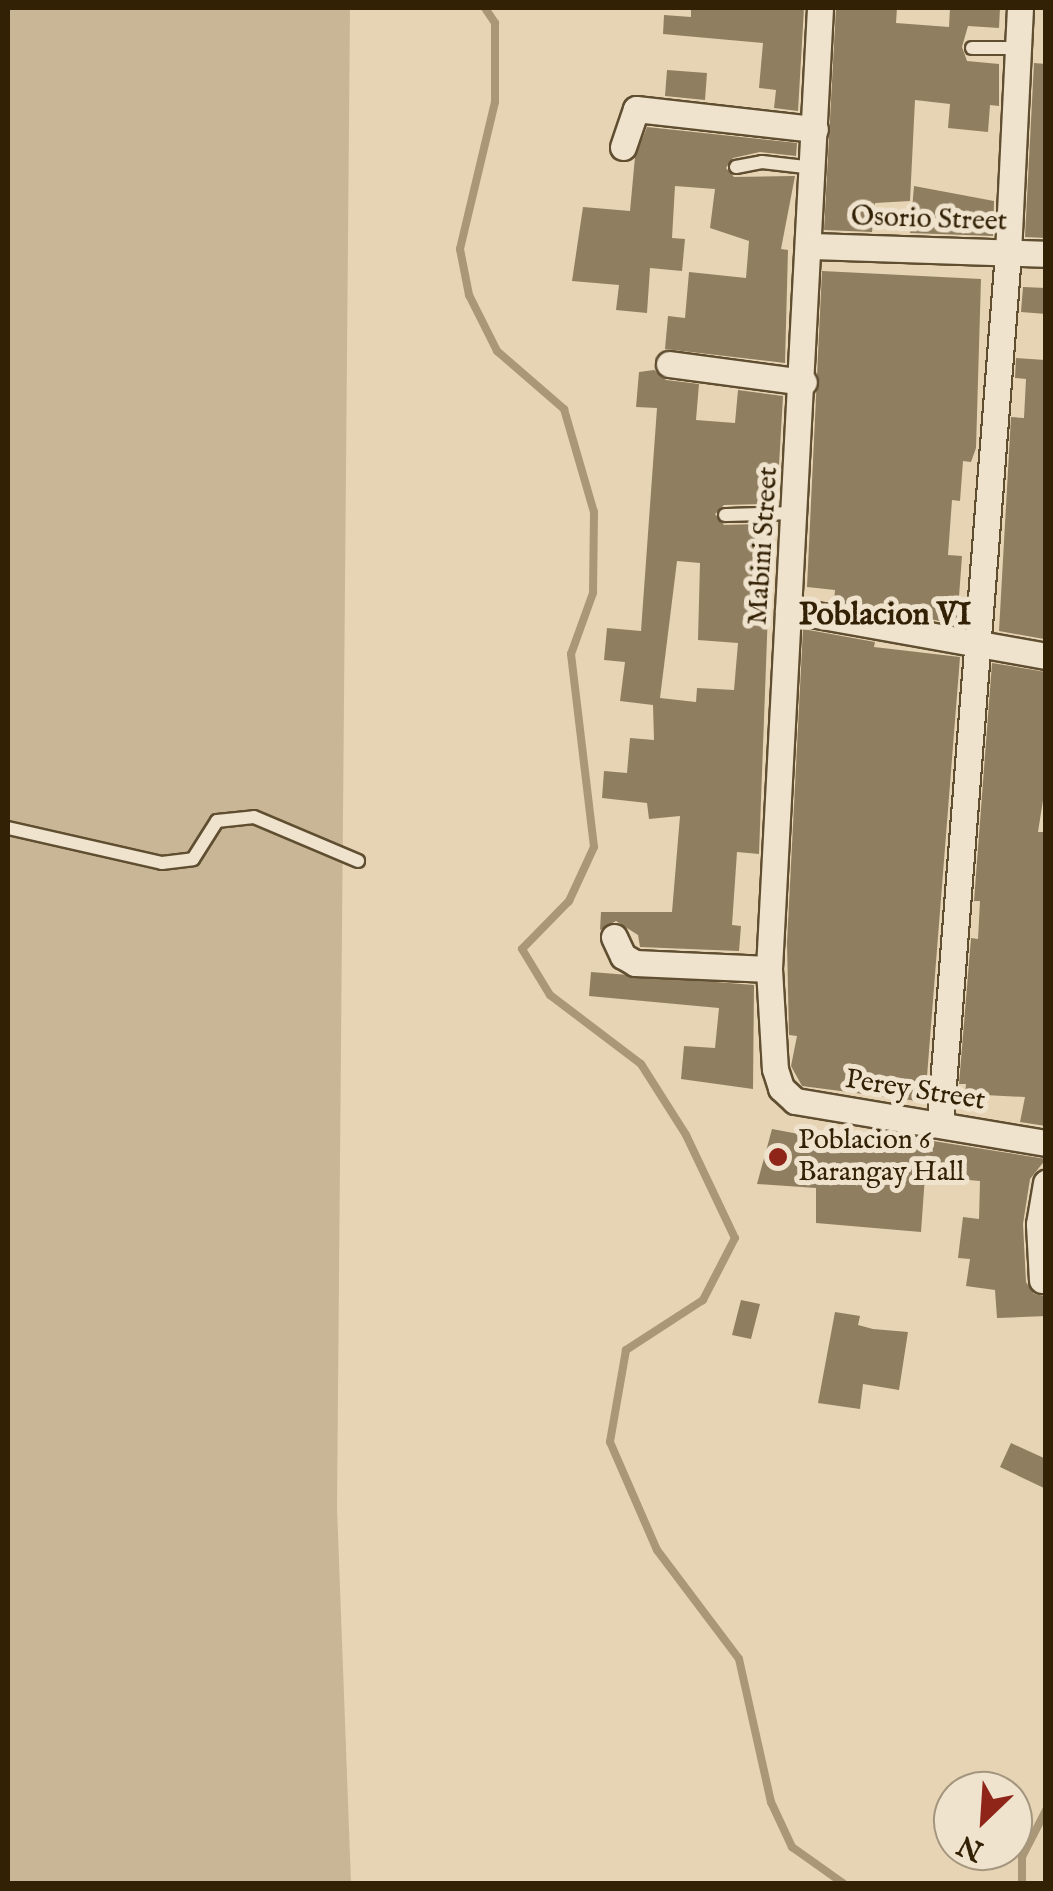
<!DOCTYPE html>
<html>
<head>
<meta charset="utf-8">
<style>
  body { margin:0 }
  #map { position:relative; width:1053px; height:1891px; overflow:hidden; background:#e6d4b4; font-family:"IM FELL English",serif }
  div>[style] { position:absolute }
  .green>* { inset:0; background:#c8b696 }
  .stream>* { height:8px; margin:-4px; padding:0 4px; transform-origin:4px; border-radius:4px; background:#a99778 }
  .building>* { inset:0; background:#907e60 }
  .roads { filter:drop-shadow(2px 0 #604e31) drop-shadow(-2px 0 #604e31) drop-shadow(0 2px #604e31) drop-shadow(0 -2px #604e31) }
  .lane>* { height:12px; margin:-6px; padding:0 6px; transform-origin:6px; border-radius:6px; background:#efe3ce }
  .street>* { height:25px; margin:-12.5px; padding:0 12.5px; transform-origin:12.5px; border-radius:12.5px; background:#efe3ce }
  .dots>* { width:28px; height:28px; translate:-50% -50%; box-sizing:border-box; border:5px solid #efe3ce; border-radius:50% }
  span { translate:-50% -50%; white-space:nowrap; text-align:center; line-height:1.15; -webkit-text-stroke:10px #efe3ce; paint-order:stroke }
  .street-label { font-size:28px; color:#332105 }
  .poi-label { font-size:28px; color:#332105 }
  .left { translate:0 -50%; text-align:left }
  .quarter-label { font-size:32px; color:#332105; font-weight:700 }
  .frame { position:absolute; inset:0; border:10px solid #332105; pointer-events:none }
  .north { position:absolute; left:933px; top:1771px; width:100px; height:100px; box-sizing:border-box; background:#efe3ce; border:2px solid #a4957e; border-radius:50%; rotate:205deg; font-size:28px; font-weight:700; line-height:40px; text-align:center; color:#332105 }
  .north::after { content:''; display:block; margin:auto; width:35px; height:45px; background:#8f2418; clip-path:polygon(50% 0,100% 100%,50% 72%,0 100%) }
</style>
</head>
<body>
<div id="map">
  <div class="green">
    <div style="clip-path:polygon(8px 8px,350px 8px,337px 1507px,351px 1883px,8px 1884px)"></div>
  </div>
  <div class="stream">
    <div style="left:485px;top:8px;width:18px;rotate:56deg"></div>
    <div style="left:495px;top:23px;width:79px;rotate:90deg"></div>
    <div style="left:495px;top:102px;width:151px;rotate:103.4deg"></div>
    <div style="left:460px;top:249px;width:47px;rotate:78.9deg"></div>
    <div style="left:469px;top:295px;width:63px;rotate:63.4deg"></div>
    <div style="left:497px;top:351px;width:89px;rotate:40.9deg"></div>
    <div style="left:564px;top:409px;width:107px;rotate:73.8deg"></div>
    <div style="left:594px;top:512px;width:81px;rotate:90.7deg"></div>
    <div style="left:593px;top:593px;width:65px;rotate:109.8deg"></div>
    <div style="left:571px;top:654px;width:194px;rotate:83.2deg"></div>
    <div style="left:594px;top:847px;width:60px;rotate:114.8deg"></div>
    <div style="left:569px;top:901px;width:67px;rotate:134.4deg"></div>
    <div style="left:522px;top:949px;width:54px;rotate:58.7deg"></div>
    <div style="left:550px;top:995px;width:114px;rotate:37.2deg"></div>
    <div style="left:641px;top:1064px;width:84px;rotate:57.6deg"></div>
    <div style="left:686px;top:1135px;width:114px;rotate:64.6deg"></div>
    <div style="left:735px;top:1238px;width:70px;rotate:117.3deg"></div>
    <div style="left:703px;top:1300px;width:92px;rotate:147deg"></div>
    <div style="left:626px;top:1350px;width:93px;rotate:99.9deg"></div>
    <div style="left:610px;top:1442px;width:118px;rotate:66.5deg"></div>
    <div style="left:657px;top:1550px;width:136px;rotate:53deg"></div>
    <div style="left:739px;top:1659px;width:147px;rotate:77.4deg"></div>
    <div style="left:771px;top:1802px;width:50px;rotate:65deg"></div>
    <div style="left:792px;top:1847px;width:64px;rotate:35.4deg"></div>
    <div style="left:1022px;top:1884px;width:27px;rotate:-90deg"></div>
    <div style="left:1022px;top:1857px;width:53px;rotate:-62.9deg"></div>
  </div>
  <div class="building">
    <div style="clip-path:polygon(691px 8px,804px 8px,798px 111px,774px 108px,776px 90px,759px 88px,763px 43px,663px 34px,664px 15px,691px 17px)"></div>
    <div style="clip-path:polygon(836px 8px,897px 8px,896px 23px,949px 27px,950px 8px,1000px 8px,999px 28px,968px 26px,962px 47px,967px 61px,999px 64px,999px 106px,990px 105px,988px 132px,948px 128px,950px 104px,915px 100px,910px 201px,875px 203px,872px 232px,824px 230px)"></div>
    <div style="clip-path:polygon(1034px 63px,1046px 64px,1046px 238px,1025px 237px)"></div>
    <div style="clip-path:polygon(667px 70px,707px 73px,705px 100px,665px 96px)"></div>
    <div style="clip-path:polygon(647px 127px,797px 143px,796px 156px,760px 152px,733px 158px,726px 168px,734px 177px,795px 176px,781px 249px,788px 250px,785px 363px,665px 349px,668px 316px,685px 318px,689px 272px,746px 278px,749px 241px,710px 228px,715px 189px,675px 186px,672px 238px,685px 239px,682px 271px,650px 268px,647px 313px,616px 310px,619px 285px,572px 281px,583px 207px,630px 211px,635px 157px)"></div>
    <div style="clip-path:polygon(914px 186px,994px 201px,993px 236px,910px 233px)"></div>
    <div style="clip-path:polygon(822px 271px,981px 279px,976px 448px,971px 462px,963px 461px,960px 501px,952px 500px,948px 555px,962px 556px,957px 624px,834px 602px,835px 590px,807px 587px)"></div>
    <div style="clip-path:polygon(1023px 287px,1046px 288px,1046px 314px,1021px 312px)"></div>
    <div style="clip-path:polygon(1016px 358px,1045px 360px,1044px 639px,999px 631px,1011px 417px,1024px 418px,1026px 379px,1015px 378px)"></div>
    <div style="clip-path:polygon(evenodd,654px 370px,666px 380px,699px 384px,696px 420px,735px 423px,738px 390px,783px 396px,779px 465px,766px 464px,763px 504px,724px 505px,715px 514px,724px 525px,756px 524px,754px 556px,770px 557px,759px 854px,737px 852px,732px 925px,741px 926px,739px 951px,640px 947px,638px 935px,616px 921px,600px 930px,601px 912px,672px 912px,680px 816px,649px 819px,647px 803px,602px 798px,604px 771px,627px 773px,630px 738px,654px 740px,653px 705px,620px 701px,625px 662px,604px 660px,607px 628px,641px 631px,657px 408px,636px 407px,639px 372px,654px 370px,677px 561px,700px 563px,698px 640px,738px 643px,734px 690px,697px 688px,696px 702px,660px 698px,677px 561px)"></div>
    <div style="clip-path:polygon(803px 629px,875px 642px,874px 647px,960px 657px,925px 1102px,802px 1086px,791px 1066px,797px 1036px,789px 1035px,787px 943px)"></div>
    <div style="clip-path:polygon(992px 663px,1046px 672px,1046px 781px,1038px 832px,1046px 832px,1046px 1126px,1020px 1122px,1025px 1097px,965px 1094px,966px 1084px,959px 1084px,971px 938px,978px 939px,980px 901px,974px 901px)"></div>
    <div style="clip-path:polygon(591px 972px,754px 985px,753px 1089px,681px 1079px,684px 1046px,715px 1048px,719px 1008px,589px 996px)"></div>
    <div style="clip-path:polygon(772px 1129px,831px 1140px,832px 1134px,933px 1141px,1046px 1159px,1030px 1179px,1023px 1224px,1026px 1282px,1034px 1294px,1046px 1296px,1046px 1316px,997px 1318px,995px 1290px,966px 1286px,970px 1259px,958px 1258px,963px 1217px,979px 1219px,980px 1181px,925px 1176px,921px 1232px,816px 1223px,816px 1188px,757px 1184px)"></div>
    <div style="clip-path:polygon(741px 1300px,760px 1304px,751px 1339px,732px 1335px)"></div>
    <div style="clip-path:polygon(835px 1312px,860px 1316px,858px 1325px,873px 1329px,908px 1332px,899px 1390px,863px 1384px,860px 1409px,818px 1403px)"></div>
    <div style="clip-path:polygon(1011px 1443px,1046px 1459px,1046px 1489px,1000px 1467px)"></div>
  </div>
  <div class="roads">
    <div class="lane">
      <div style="left:972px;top:48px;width:46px"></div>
      <div style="left:736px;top:167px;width:26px;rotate:-11deg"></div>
      <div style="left:762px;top:162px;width:52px;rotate:6.6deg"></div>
      <div style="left:725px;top:515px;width:71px;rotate:-1.6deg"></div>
      <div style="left:8px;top:828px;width:158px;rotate:12.8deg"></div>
      <div style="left:162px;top:863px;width:31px;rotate:-7deg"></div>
      <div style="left:193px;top:859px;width:45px;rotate:-57.7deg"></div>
      <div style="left:217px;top:821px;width:37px;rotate:-6deg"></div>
      <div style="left:254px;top:817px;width:113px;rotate:22.9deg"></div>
    </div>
    <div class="street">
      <div style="left:820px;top:8px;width:962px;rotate:93.04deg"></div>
      <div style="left:769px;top:969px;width:100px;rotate:86.6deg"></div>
      <div style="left:775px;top:1069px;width:20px;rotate:72deg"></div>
      <div style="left:781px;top:1088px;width:19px;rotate:43deg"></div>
      <div style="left:795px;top:1101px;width:254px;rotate:9.5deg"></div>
      <div style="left:623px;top:147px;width:40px;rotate:-71.1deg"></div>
      <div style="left:636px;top:109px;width:180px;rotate:6.4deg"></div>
      <div style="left:810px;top:246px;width:236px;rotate:1.9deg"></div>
      <div style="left:669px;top:364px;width:136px;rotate:7.6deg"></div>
      <div style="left:788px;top:610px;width:262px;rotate:10.1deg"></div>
      <div style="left:614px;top:937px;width:21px;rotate:65deg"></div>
      <div style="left:623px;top:956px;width:14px;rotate:30deg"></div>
      <div style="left:635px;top:963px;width:134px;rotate:2.6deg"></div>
      <div style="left:940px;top:1123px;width:873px;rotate:-85.53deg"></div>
      <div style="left:1008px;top:253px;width:245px;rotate:-87.2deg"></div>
      <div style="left:1042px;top:1280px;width:56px;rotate:-93.1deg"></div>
      <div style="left:1039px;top:1224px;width:42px;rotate:-80.3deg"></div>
    </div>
  </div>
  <div class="dots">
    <div style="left:778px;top:1157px;background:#8f2418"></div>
  </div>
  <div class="street-label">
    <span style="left:929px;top:220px;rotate:2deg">Osorio Street</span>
    <span style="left:764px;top:546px;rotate:-86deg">Mabini Street</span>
    <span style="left:915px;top:1091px;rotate:9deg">Perey Street</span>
  </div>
  <div class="poi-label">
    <span class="left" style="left:798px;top:1157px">Poblacion 6<br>Barangay Hall</span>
  </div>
  <div class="quarter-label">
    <span style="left:885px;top:616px">Poblacion VI</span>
  </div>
  <div class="frame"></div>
  <div class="north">N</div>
</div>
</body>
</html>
